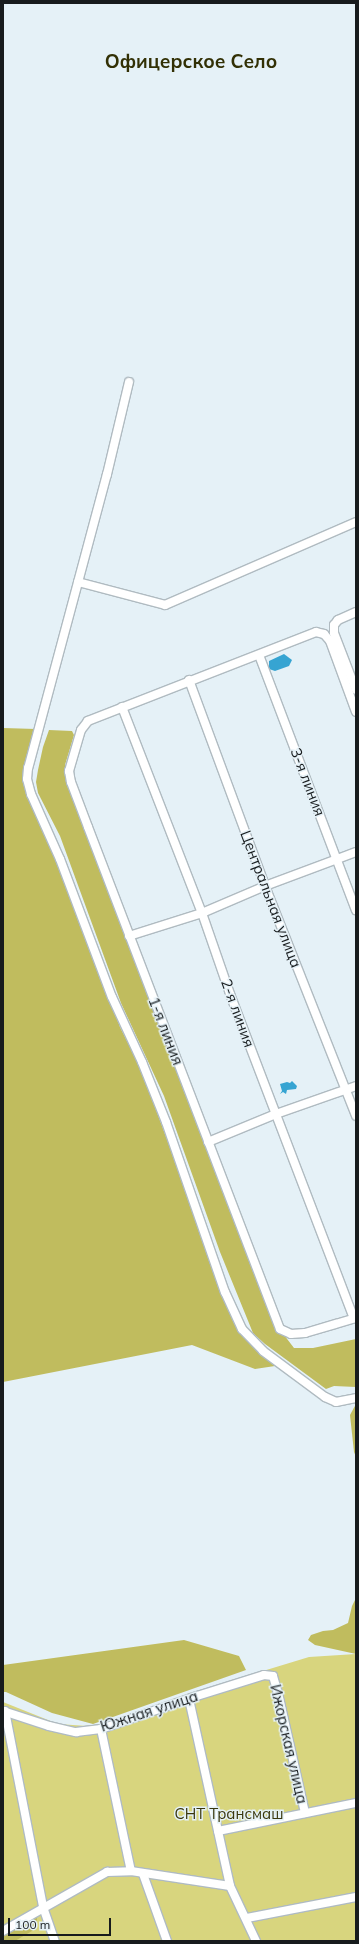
<!DOCTYPE html>
<html>
<head>
<meta charset="utf-8">
<style>
  body { margin:0 }
  #map { position:relative; width:359px; height:1944px; overflow:hidden; background:#e5f1f7; font-family:Mulish,sans-serif }
  div>[style] { position:absolute }
  .green>* { inset:0; background:#d8d57e }
  .forest>* { inset:0; background:#c0bc5e }
  .water>* { inset:0; background:#36a4d2 }
  .roads { filter:drop-shadow(1px 0 #b0bbc1) drop-shadow(-1px 0 #b0bbc1) drop-shadow(0 1px #b0bbc1) drop-shadow(0 -1px #b0bbc1) }
  .minor>* { height:8px; margin:-4px; padding:0 4px; transform-origin:4px; border-radius:4px; background:#fff }
  span { translate:-50% -50%; white-space:nowrap; text-align:center; line-height:1.15; -webkit-text-stroke:3px #e5f1f7; paint-order:stroke }
  .street-label { font-size:15px; color:#171b1d }
  .park-label { font-size:15px; color:#39370e }
  .district-label { font-size:19px; color:#323005; font-weight:700 }
  .frame { position:absolute; inset:0; border:4px solid #171b1d; pointer-events:none }
  .scale { position:absolute; left:8px; top:1918px; width:103px; height:18px; box-sizing:border-box; border:2px solid #171b1d; border-top:0; padding-left:5px; font-size:12px; line-height:14px; white-space:nowrap; color:#171b1d; -webkit-text-stroke:3px #e5f1f7; paint-order:stroke }
</style>
</head>
<body>
<div id="map">
  <div class="green">
    <div style="clip-path:polygon(356px 1654px,356px 1941px,3px 1941px,3px 1702px,58px 1724px,87px 1726px,103px 1724px,190px 1693px,309px 1657px)"></div>
  </div>
  <div class="forest">
    <div style="clip-path:polygon(3px 728px,36px 729px,25px 772px,49px 841px,120px 1027px,140px 1067px,239px 1332px,275px 1366px,255px 1369px,192px 1345px,3px 1382px)"></div>
    <div style="clip-path:polygon(49px 730px,72px 731px,74px 735px,65px 765px,66px 781px,281px 1331px,294px 1348px,313px 1348px,356px 1339px,356px 1387px,334px 1386px,326px 1389px,265px 1344px,253px 1333px,220px 1252px,164px 1096px,121px 1003px,60px 836px,38px 793px,36px 782px,38px 770px,43px 747px)"></div>
    <div style="clip-path:polygon(356px 1404px,356px 1457px,354px 1452px,350px 1415px)"></div>
    <div style="clip-path:polygon(356px 1598px,356px 1654px,315px 1645px,308px 1640px,311px 1635px,323px 1631px,333px 1630px,348px 1623px,352px 1606px)"></div>
    <div style="clip-path:polygon(184px 1640px,239px 1656px,246px 1670px,93px 1724px,52px 1713px,6px 1692px,3px 1692px,3px 1665px)"></div>
    <div style="clip-path:polygon(37px 1915px,37px 1928px,15px 1941px,3px 1941px,3px 1937px)"></div>
  </div>
  <div class="water">
    <div style="clip-path:polygon(284px 654px,292px 660px,289px 666px,275px 671px,269px 669px,269px 661px)"></div>
    <div style="clip-path:polygon(292px 1081px,297px 1086px,296px 1089px,287px 1090px,286px 1094px,283px 1092px,280px 1094px,282px 1091px,280px 1084px,287px 1082px,290px 1083px)"></div>
  </div>
  <div class="roads">
    <div class="minor">
      <div style="left:129px;top:382px;width:95px;rotate:103.4deg"></div>
      <div style="left:107px;top:474px;width:304px;rotate:105deg"></div>
      <div style="left:28px;top:768px;width:11px;rotate:95deg"></div>
      <div style="left:27px;top:779px;width:16px;rotate:75deg"></div>
      <div style="left:31px;top:794px;width:71px;rotate:66deg"></div>
      <div style="left:60px;top:859px;width:147px;rotate:69.4deg"></div>
      <div style="left:112px;top:997px;width:72px;rotate:65.2deg"></div>
      <div style="left:142px;top:1062px;width:65px;rotate:68.2deg"></div>
      <div style="left:166px;top:1122px;width:180px;rotate:70.9deg"></div>
      <div style="left:225px;top:1292px;width:41px;rotate:65.3deg"></div>
      <div style="left:242px;top:1329px;width:30px;rotate:46deg"></div>
      <div style="left:263px;top:1351px;width:77px;rotate:36.6deg"></div>
      <div style="left:325px;top:1397px;width:12px;rotate:24deg"></div>
      <div style="left:336px;top:1402px;width:20px;rotate:-11deg"></div>
      <div style="left:78px;top:582px;width:90px;rotate:14.8deg"></div>
      <div style="left:165px;top:605px;width:208px;rotate:-23.5deg"></div>
      <div style="left:356px;top:612px;width:20px;rotate:156deg"></div>
      <div style="left:338px;top:620px;width:6px;rotate:129deg"></div>
      <div style="left:334px;top:625px;width:8px;rotate:90deg"></div>
      <div style="left:334px;top:633px;width:61px;rotate:68.9deg"></div>
      <div style="left:259px;top:655px;width:273px;rotate:69.2deg"></div>
      <div style="left:189px;top:680px;width:220px;rotate:69.7deg"></div>
      <div style="left:265px;top:886px;width:247px;rotate:68.4deg"></div>
      <div style="left:122px;top:707px;width:221px;rotate:68.8deg"></div>
      <div style="left:202px;top:913px;width:86px;rotate:70.9deg"></div>
      <div style="left:230px;top:994px;width:347px;rotate:69.1deg"></div>
      <div style="left:356px;top:712px;width:76px;rotate:-110.1deg"></div>
      <div style="left:330px;top:641px;width:9px;rotate:-131deg"></div>
      <div style="left:324px;top:634px;width:8px;rotate:-166deg"></div>
      <div style="left:316px;top:632px;width:245px;rotate:158.7deg"></div>
      <div style="left:88px;top:721px;width:11px;rotate:128deg"></div>
      <div style="left:81px;top:730px;width:43px;rotate:106.3deg"></div>
      <div style="left:69px;top:771px;width:11px;rotate:80deg"></div>
      <div style="left:71px;top:782px;width:48px;rotate:69.3deg"></div>
      <div style="left:88px;top:827px;width:537px;rotate:69.07deg"></div>
      <div style="left:280px;top:1329px;width:12px;rotate:24deg"></div>
      <div style="left:291px;top:1334px;width:14px;rotate:-4deg"></div>
      <div style="left:305px;top:1333px;width:53px;rotate:-16.4deg"></div>
      <div style="left:129px;top:936px;width:77px;rotate:-17.5deg"></div>
      <div style="left:202px;top:913px;width:69px;rotate:-23.2deg"></div>
      <div style="left:265px;top:886px;width:97px;rotate:-20.5deg"></div>
      <div style="left:208px;top:1142px;width:74px;rotate:-22.4deg"></div>
      <div style="left:276px;top:1114px;width:85px;rotate:-19.3deg"></div>
      <div style="left:189px;top:1699px;width:191px;rotate:77.6deg"></div>
      <div style="left:230px;top:1886px;width:61px;rotate:64.7deg"></div>
      <div style="left:3px;top:1711px;width:48px;rotate:18.1deg"></div>
      <div style="left:49px;top:1726px;width:28px;rotate:13deg"></div>
      <div style="left:76px;top:1732px;width:25px;rotate:-7deg"></div>
      <div style="left:101px;top:1729px;width:102px;rotate:-19deg"></div>
      <div style="left:197px;top:1696px;width:70px;rotate:-17.4deg"></div>
      <div style="left:264px;top:1675px;width:9px;rotate:6deg"></div>
      <div style="left:273px;top:1676px;width:18px;rotate:74deg"></div>
      <div style="left:278px;top:1693px;width:123px;rotate:77.3deg"></div>
      <div style="left:5px;top:1711px;width:200px;rotate:79deg"></div>
      <div style="left:43px;top:1907px;width:36px;rotate:71deg"></div>
      <div style="left:101px;top:1729px;width:145px;rotate:78.1deg"></div>
      <div style="left:218px;top:1831px;width:141px;rotate:-11.5deg"></div>
      <div style="left:143px;top:1874px;width:71px;rotate:70.3deg"></div>
      <div style="left:247px;top:1918px;width:111px;rotate:-10.9deg"></div>
      <div style="left:3px;top:1931px;width:120px;rotate:-29.6deg"></div>
      <div style="left:107px;top:1872px;width:24px;rotate:-2deg"></div>
      <div style="left:131px;top:1871px;width:100px;rotate:8.6deg"></div>
    </div>
  </div>
  <div class="street-label">
    <span style="left:308px;top:782px;rotate:69deg">3-я линия</span>
    <span style="left:271px;top:899px;rotate:69deg">Центральная улица</span>
    <span style="left:238px;top:1013px;rotate:70deg">2-я линия</span>
    <span style="left:166px;top:1031px;rotate:69deg">1-я линия</span>
    <span style="left:149px;top:1711px;rotate:-18deg">Южная улица</span>
    <span style="left:289px;top:1744px;rotate:77deg">Ижорская улица</span>
  </div>
  <div class="park-label">
    <span style="left:229px;top:1814px">СНТ Трансмаш</span>
  </div>
  <div class="district-label">
    <span style="left:191px;top:62px">Офицерское Село</span>
  </div>
  <div class="frame"></div>
  <div class="scale">100 m</div>
</div>
</body>
</html>
